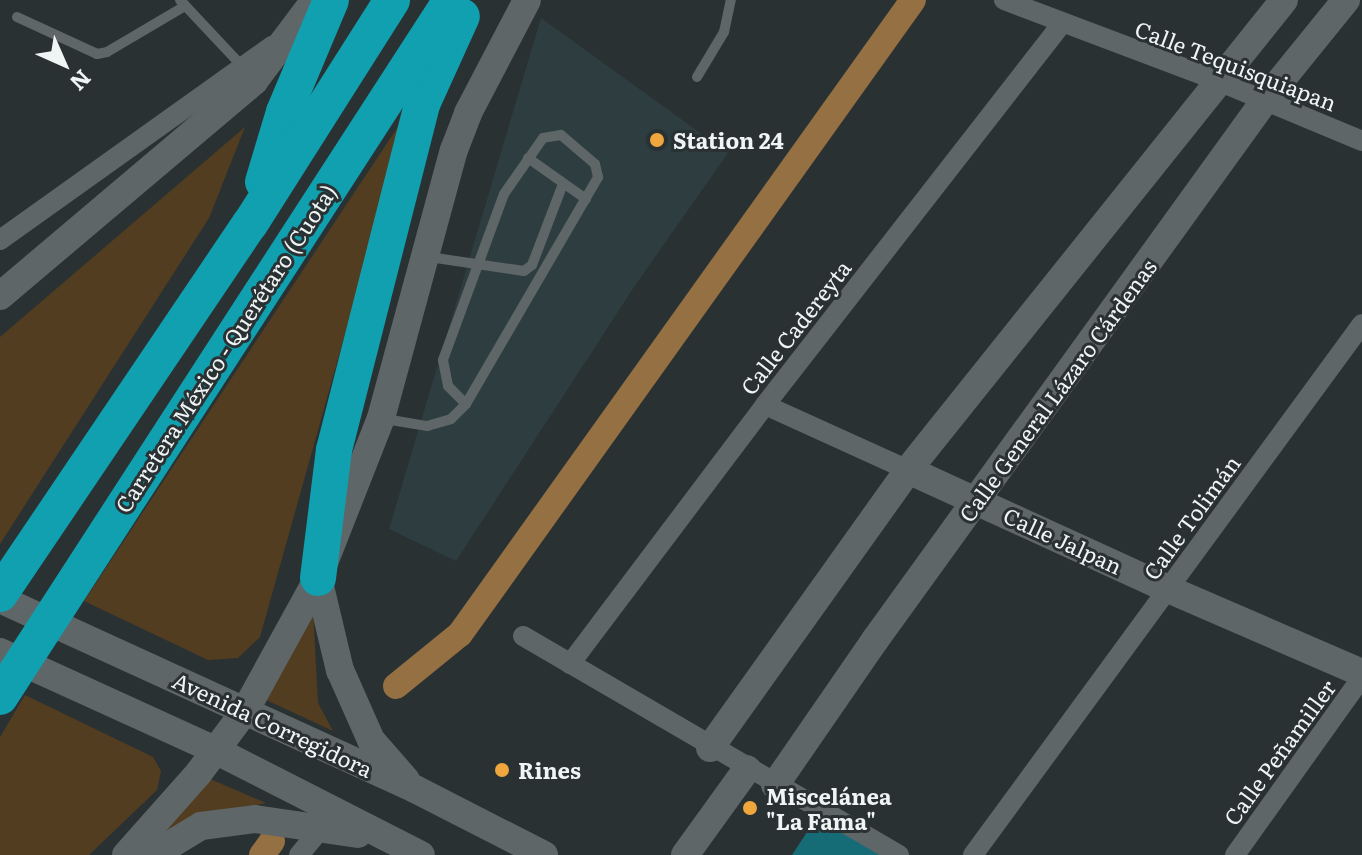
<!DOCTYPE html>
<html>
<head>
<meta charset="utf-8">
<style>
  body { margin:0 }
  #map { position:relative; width:1362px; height:855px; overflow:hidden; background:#2a3133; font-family:Literata,serif }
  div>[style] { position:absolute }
  .built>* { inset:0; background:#2e3d40 }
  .green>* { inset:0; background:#523d21 }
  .canal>* { height:26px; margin:-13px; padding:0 13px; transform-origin:13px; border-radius:13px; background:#947042 }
  .building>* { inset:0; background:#156b76 }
  .lane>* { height:10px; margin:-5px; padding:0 5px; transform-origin:5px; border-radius:5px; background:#5e6668 }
  .street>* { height:20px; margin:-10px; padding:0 10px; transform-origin:10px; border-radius:10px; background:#5e6668 }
  .secondary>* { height:28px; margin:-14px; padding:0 14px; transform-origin:14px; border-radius:14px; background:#5e6668 }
  .highway>* { height:36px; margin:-18px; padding:0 18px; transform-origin:18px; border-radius:18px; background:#10a0b0 }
  .dots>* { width:22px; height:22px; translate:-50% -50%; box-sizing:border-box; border:4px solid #2a3133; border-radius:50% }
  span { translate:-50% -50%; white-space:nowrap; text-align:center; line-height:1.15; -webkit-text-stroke:6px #2a3133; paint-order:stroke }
  .street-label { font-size:22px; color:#eff4f5 }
  .poi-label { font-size:22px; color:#eff4f5; font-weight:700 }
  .left { translate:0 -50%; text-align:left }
  .north { position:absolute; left:24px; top:24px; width:80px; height:80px; -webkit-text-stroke:6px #2a3133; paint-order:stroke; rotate:135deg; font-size:22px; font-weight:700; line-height:32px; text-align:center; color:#eff4f5 }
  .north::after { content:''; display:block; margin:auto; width:28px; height:36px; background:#eff4f5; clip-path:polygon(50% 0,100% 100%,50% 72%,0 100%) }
</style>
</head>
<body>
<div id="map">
  <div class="built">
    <div style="clip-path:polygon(541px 18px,728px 153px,634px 287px,456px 561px,389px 529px)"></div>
  </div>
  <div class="green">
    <div style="clip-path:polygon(407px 113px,260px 637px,238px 658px,208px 660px,84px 601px)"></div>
    <div style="clip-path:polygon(245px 127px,209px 218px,0 544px,0 337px)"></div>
    <div style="clip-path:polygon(313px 611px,318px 703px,333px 731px,262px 698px)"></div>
    <div style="clip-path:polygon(25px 695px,153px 757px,161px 771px,157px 790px,89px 855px,0 855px,0 737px)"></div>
    <div style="clip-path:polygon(208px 778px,266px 803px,224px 812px,138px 850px)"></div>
  </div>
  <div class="canal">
    <div style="left:396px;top:686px;width:82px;rotate:-39.1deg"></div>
    <div style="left:460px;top:634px;width:779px;rotate:-54.45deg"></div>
    <div style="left:262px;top:855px;width:17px;rotate:-54deg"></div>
  </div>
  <div class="building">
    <div style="clip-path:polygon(820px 812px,894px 855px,792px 855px)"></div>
  </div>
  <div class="lane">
    <div style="left:180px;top:0;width:92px;rotate:46.8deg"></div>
    <div style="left:17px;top:17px;width:88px;rotate:24.8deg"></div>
    <div style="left:97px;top:54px;width:10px;rotate:-11deg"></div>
    <div style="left:107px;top:52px;width:91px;rotate:-30.5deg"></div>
    <div style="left:697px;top:77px;width:52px;rotate:-59deg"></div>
    <div style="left:724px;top:32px;width:33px;rotate:-78deg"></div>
    <div style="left:528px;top:158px;width:71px;rotate:35.3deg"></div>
    <div style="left:429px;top:257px;width:96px;rotate:8.4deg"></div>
    <div style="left:524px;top:271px;width:10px;rotate:-37deg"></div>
    <div style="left:532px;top:265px;width:87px;rotate:-69.1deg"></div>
    <div style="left:385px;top:419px;width:43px;rotate:9.5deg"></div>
    <div style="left:427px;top:426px;width:25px;rotate:-16deg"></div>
    <div style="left:451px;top:419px;width:21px;rotate:-45deg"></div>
    <div style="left:466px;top:404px;width:263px;rotate:-59.8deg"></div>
    <div style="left:598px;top:177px;width:13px;rotate:-103deg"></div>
    <div style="left:595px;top:164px;width:45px;rotate:-139.5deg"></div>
    <div style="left:561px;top:135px;width:18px;rotate:171deg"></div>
    <div style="left:543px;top:138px;width:68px;rotate:124.9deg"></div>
    <div style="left:504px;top:194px;width:177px;rotate:110.2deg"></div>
    <div style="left:443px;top:360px;width:26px;rotate:79deg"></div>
    <div style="left:448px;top:386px;width:25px;rotate:45deg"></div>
  </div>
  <div class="street">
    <div style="left:1004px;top:0;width:229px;rotate:20.7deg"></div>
    <div style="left:1218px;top:81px;width:156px;rotate:22.6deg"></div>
    <div style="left:0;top:240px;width:335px;rotate:-35.5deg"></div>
    <div style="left:765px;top:405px;width:157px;rotate:24.4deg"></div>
    <div style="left:523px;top:636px;width:435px;rotate:30.2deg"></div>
    <div style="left:570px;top:664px;width:324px;rotate:-53deg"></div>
    <div style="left:765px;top:405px;width:483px;rotate:-52.1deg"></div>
    <div style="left:299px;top:855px;width:35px;rotate:-50deg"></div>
    <div style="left:973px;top:855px;width:658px;rotate:-53.77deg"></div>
    <div style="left:1235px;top:855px;width:219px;rotate:-54.5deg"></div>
  </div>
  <div class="secondary">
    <div style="left:0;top:296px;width:333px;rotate:-40.2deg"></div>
    <div style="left:254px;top:81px;width:101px;rotate:-53deg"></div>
    <div style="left:908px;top:470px;width:286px;rotate:24.6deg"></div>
    <div style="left:1168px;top:589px;width:211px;rotate:23.4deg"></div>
    <div style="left:318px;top:578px;width:95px;rotate:76.6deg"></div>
    <div style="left:340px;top:670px;width:77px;rotate:66.1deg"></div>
    <div style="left:371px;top:740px;width:53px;rotate:48.8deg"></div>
    <div style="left:0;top:599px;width:456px;rotate:24.6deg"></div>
    <div style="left:415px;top:789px;width:145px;rotate:27.1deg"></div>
    <div style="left:0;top:652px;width:236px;rotate:24.5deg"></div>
    <div style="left:215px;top:750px;width:231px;rotate:27deg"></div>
    <div style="left:710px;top:748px;width:341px;rotate:-54.5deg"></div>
    <div style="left:908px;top:470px;width:602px;rotate:-51.34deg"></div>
    <div style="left:775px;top:785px;width:176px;rotate:-55.4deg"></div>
    <div style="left:875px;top:640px;width:666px;rotate:-54.16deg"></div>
    <div style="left:1265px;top:100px;width:129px;rotate:-51deg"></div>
    <div style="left:126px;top:855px;width:108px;rotate:-48.4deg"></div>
    <div style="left:198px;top:774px;width:79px;rotate:-53.3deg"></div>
    <div style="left:245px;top:711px;width:152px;rotate:-61.2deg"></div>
    <div style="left:318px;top:578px;width:172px;rotate:-68.5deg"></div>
    <div style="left:381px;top:418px;width:278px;rotate:-74.8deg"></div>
    <div style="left:454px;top:150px;width:40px;rotate:-69deg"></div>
    <div style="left:468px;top:113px;width:127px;rotate:-62.4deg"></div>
    <div style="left:153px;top:855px;width:56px;rotate:-31.1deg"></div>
    <div style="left:201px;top:826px;width:54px;rotate:-7.4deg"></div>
    <div style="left:255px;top:819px;width:104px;rotate:8.3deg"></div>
    <div style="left:685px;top:855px;width:106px;rotate:-54.2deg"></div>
  </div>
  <div class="highway">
    <div style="left:263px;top:182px;width:73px;rotate:-73.3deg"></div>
    <div style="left:284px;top:112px;width:121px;rotate:-67.2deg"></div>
    <div style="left:318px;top:578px;width:129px;rotate:-82.9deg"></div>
    <div style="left:334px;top:450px;width:359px;rotate:-75.7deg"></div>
    <div style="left:423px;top:102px;width:94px;rotate:-65.6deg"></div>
    <div style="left:0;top:594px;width:447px;rotate:-56deg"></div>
    <div style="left:250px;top:224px;width:265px;rotate:-57.6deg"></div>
    <div style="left:0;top:697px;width:830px;rotate:-57.09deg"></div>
  </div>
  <div class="dots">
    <div style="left:657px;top:140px;background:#efa73d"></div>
    <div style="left:502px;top:770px;background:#efa73d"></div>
    <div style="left:750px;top:808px;background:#efa73d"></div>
  </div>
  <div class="street-label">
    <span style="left:1236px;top:65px;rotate:21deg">Calle Tequisquiapan</span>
    <span style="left:795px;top:327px;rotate:-52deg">Calle Cadereyta</span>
    <span style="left:225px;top:348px;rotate:-57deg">Carretera México - Querétaro (Cuota)</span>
    <span style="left:1057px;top:390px;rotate:-54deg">Calle General Lázaro Cárdenas</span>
    <span style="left:1191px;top:517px;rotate:-54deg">Calle Tolimán</span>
    <span style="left:1063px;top:540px;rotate:25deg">Calle Jalpan</span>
    <span style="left:273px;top:724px;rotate:25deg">Avenida Corregidora</span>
    <span style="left:1279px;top:752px;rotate:-54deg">Calle Peñamiller</span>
  </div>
  <div class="poi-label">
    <span class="left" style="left:673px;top:140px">Station 24</span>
    <span class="left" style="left:518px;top:770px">Rines</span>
    <span class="left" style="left:766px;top:808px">Miscelánea<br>"La Fama"</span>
  </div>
  <div class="north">N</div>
</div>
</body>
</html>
